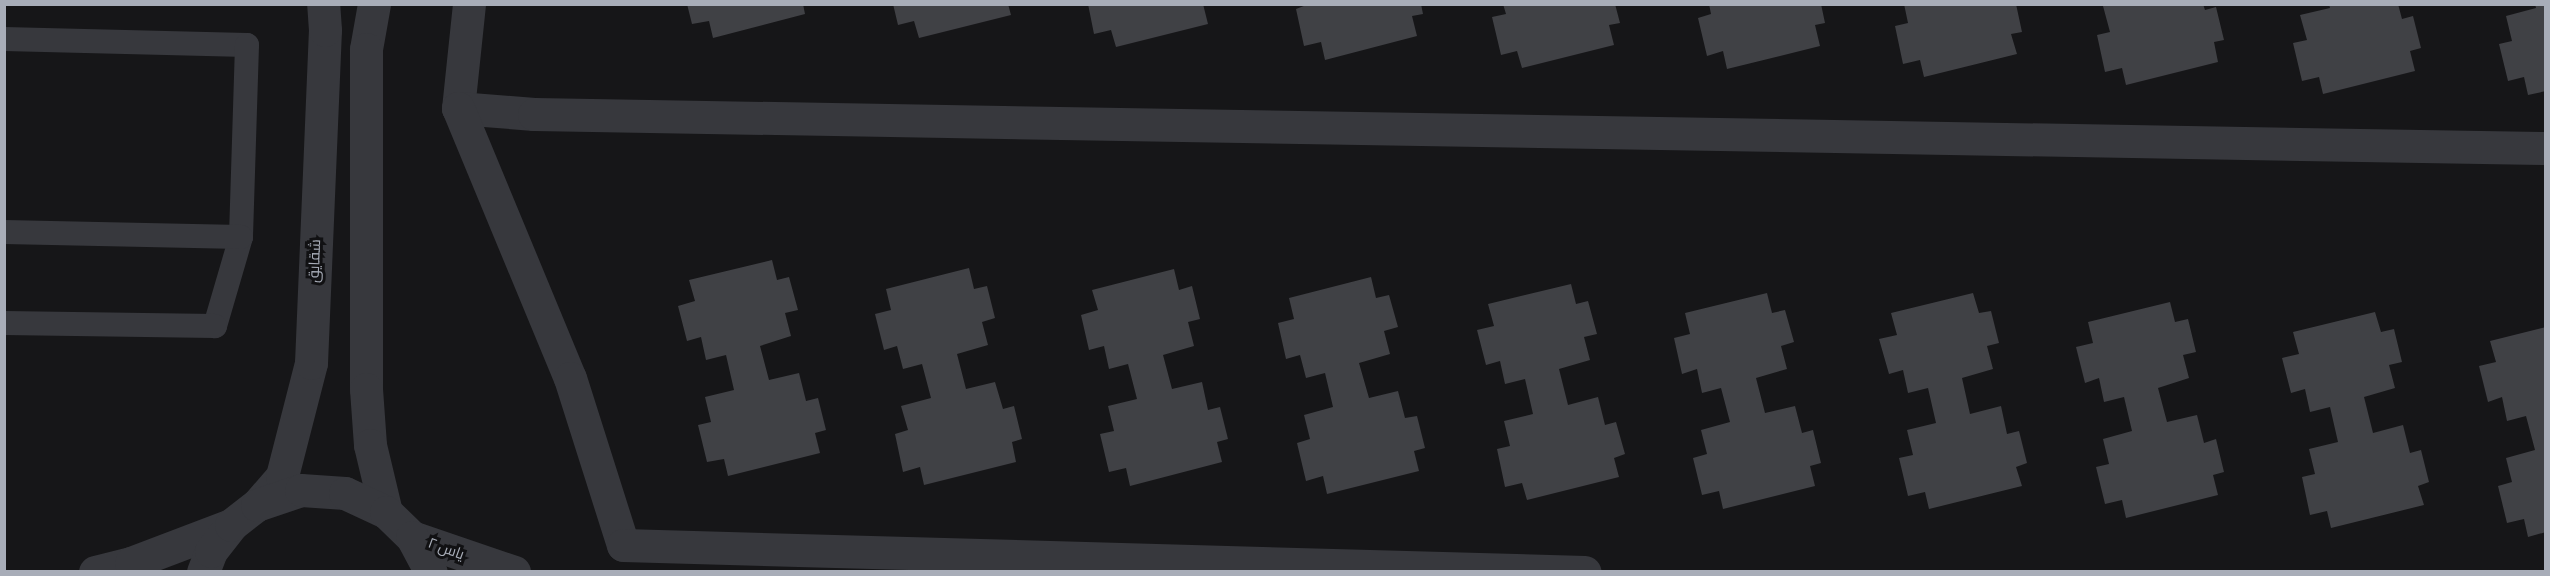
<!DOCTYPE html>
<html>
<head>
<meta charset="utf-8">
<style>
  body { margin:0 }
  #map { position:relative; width:2550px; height:576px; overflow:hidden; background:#161618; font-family:"Source Sans 3",Cairo,sans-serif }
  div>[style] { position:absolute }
  .building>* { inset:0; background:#404145 }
  .service>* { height:24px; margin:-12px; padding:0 12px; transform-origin:12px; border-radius:12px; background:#37383d }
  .minor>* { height:33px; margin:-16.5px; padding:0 16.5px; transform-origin:16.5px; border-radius:16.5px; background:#37383d }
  span { translate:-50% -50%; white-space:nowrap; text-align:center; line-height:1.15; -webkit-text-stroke:6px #111113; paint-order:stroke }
  .street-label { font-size:15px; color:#a8adb8 }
  .frame { position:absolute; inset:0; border:6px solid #a8adb8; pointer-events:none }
</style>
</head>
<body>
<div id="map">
  <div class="building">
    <div style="clip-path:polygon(687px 4px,803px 4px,805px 14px,713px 38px,709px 21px,692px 24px)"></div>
    <div style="clip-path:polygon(893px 4px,1008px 4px,1011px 15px,919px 38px,914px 21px,898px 25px)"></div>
    <div style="clip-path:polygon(1088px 4px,1203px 4px,1208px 24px,1116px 47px,1111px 30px,1094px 34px)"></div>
    <div style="clip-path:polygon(1309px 4px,1421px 4px,1423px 14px,1412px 16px,1417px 36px,1325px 60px,1321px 42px,1304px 46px,1296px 9px)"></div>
    <div style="clip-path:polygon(1503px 4px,1615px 4px,1620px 23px,1609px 25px,1614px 45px,1522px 68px,1517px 51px,1501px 55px,1492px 17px,1506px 14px)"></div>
    <div style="clip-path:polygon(1709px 4px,1821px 4px,1825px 23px,1815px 25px,1820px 46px,1727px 69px,1723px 51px,1707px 56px,1698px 18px,1711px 14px)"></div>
    <div style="clip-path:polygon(1904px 4px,2016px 4px,2022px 32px,2011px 34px,2017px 54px,1924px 77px,1920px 60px,1903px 64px,1895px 26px,1908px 23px)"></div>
    <div style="clip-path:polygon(2110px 4px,2203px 4px,2205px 10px,2216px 7px,2224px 40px,2214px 42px,2218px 62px,2126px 85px,2122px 68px,2105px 72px,2097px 35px,2110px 32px,2103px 6px)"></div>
    <div style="clip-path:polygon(2329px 4px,2398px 4px,2402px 19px,2413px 16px,2421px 48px,2410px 51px,2415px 71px,2323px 94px,2319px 77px,2302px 81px,2293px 43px,2307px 40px,2300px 15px,2330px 8px)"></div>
    <div style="clip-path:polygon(2535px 4px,2546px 4px,2546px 91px,2528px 95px,2524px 77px,2508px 81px,2499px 44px,2512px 41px,2506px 16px,2536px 8px)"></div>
    <div style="clip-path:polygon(772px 260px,777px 280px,789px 277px,798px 310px,785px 313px,791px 336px,760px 346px,769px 380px,799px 373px,806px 401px,818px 398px,826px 430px,815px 433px,820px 453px,728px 476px,724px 459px,707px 462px,698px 425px,711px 422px,705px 397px,734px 390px,726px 355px,706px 360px,701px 337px,687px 341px,678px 306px,695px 301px,689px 280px)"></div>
    <div style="clip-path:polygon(969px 268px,974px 289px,987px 286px,995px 318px,982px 322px,988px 345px,957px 354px,966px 389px,995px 382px,1003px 409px,1014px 406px,1022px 439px,1012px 442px,1016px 462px,924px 485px,920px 467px,903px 472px,895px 434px,908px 430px,901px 406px,931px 398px,922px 364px,903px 369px,897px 346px,884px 350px,875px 314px,891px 310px,886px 289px)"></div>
    <div style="clip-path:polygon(1174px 269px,1179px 290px,1192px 286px,1200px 319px,1188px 322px,1194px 346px,1163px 355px,1172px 389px,1202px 382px,1208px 410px,1220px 407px,1228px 439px,1217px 442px,1222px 462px,1130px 486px,1126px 468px,1109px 472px,1100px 434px,1114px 431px,1108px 406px,1137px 399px,1128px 364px,1109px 369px,1104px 346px,1089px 350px,1081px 315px,1098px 310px,1092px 290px)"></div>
    <div style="clip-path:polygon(1371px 277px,1376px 298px,1389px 295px,1398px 327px,1384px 331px,1390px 354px,1359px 363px,1369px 398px,1398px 391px,1405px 418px,1417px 416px,1425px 448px,1414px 451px,1419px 471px,1327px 494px,1323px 476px,1306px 481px,1297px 443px,1310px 439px,1304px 415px,1333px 407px,1325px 373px,1306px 378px,1300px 355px,1286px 359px,1278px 323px,1294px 319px,1289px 298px)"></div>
    <div style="clip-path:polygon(1571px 284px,1576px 304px,1588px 301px,1597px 334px,1584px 337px,1590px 360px,1559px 369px,1568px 405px,1598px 397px,1605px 425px,1616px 422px,1625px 454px,1614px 458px,1619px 477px,1527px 500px,1522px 483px,1505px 487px,1497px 449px,1510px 446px,1504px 421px,1533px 414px,1525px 379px,1505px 384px,1500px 361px,1486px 365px,1477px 330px,1494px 326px,1488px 304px)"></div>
    <div style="clip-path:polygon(1767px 293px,1772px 313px,1785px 310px,1794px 342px,1781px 346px,1787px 369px,1756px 378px,1765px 413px,1795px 406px,1802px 433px,1813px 430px,1821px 463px,1810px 466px,1815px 486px,1723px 509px,1719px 491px,1702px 495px,1693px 458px,1707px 454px,1701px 430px,1730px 422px,1721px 388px,1702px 393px,1697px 369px,1682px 374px,1674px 338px,1690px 334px,1685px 313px)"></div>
    <div style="clip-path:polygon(1973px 293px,1979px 313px,1991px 311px,1999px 343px,1987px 346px,1993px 369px,1962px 378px,1970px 414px,2001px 406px,2007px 434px,2019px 431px,2027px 463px,2016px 467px,2022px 486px,1929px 509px,1925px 492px,1908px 496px,1899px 458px,1913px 455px,1907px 430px,1936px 423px,1928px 388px,1908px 393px,1903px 370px,1889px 374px,1879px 339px,1897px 335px,1891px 313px)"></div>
    <div style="clip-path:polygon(2170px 302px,2175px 322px,2188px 319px,2196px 352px,2183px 355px,2189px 378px,2158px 388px,2167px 422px,2197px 415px,2204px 443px,2216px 439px,2224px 472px,2213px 475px,2218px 495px,2126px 518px,2122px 500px,2105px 504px,2096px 467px,2109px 464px,2103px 439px,2132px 431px,2124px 397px,2104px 402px,2099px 378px,2085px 383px,2076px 347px,2093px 343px,2088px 322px)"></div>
    <div style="clip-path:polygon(2375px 312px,2381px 332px,2394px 329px,2402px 362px,2389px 365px,2395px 388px,2364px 397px,2373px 433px,2403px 425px,2410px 453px,2421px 450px,2429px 482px,2418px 486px,2424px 505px,2331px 528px,2327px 511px,2310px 515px,2302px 477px,2315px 474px,2309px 449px,2338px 442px,2330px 407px,2310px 412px,2305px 389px,2291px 393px,2282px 358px,2299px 354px,2293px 332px)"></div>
    <div style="clip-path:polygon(2546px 327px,2546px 532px,2528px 537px,2524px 519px,2507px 523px,2498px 486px,2512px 482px,2506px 458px,2535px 450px,2526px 416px,2507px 421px,2502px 397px,2488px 402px,2479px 366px,2496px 362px,2490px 341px)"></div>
  </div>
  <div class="service">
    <div style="left:4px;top:39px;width:243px;rotate:1.4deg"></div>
    <div style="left:247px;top:45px;width:192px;rotate:91.8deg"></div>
    <div style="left:241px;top:237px;width:93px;rotate:106.3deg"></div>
    <div style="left:215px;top:326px;width:211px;rotate:-179.2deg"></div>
    <div style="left:4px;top:232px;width:237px;rotate:1.2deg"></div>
  </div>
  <div class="minor">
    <div style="left:374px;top:4px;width:46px;rotate:100.1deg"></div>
    <div style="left:366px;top:49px;width:340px;rotate:90deg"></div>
    <div style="left:366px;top:389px;width:56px;rotate:85.9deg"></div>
    <div style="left:370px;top:445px;width:69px;rotate:76.6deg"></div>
    <div style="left:469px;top:4px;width:105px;rotate:96deg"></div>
    <div style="left:458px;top:108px;width:76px;rotate:4.5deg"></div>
    <div style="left:534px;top:114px;width:2012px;rotate:0.97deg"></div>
    <div style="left:458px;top:108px;width:292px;rotate:67.5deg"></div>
    <div style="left:570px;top:378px;width:175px;rotate:72.4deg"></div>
    <div style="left:623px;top:545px;width:962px;rotate:1.61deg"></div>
    <div style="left:257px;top:505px;width:38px;rotate:-49deg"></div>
    <div style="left:282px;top:476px;width:117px;rotate:-75.6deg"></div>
    <div style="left:311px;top:363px;width:333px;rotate:-87.6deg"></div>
    <div style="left:325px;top:30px;width:26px;rotate:-94deg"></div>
    <div style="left:412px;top:537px;width:108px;rotate:18.9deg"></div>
    <div style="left:95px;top:572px;width:37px;rotate:-14deg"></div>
    <div style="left:131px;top:563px;width:107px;rotate:-20.8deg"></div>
    <div style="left:203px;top:572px;width:22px;rotate:-69deg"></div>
    <div style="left:211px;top:551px;width:33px;rotate:-52deg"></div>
    <div style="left:231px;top:525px;width:33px;rotate:-38deg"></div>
    <div style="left:257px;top:505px;width:46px;rotate:-18.8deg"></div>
    <div style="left:301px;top:490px;width:44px;rotate:3.9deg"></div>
    <div style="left:345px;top:493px;width:45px;rotate:24.9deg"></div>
    <div style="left:386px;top:512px;width:36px;rotate:44deg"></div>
    <div style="left:412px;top:537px;width:40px;rotate:62deg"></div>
  </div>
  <div class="street-label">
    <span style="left:315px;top:261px;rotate:-88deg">شقایق</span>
    <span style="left:446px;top:549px;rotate:20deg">یاس ۲</span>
  </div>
  <div class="frame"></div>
</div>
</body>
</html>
